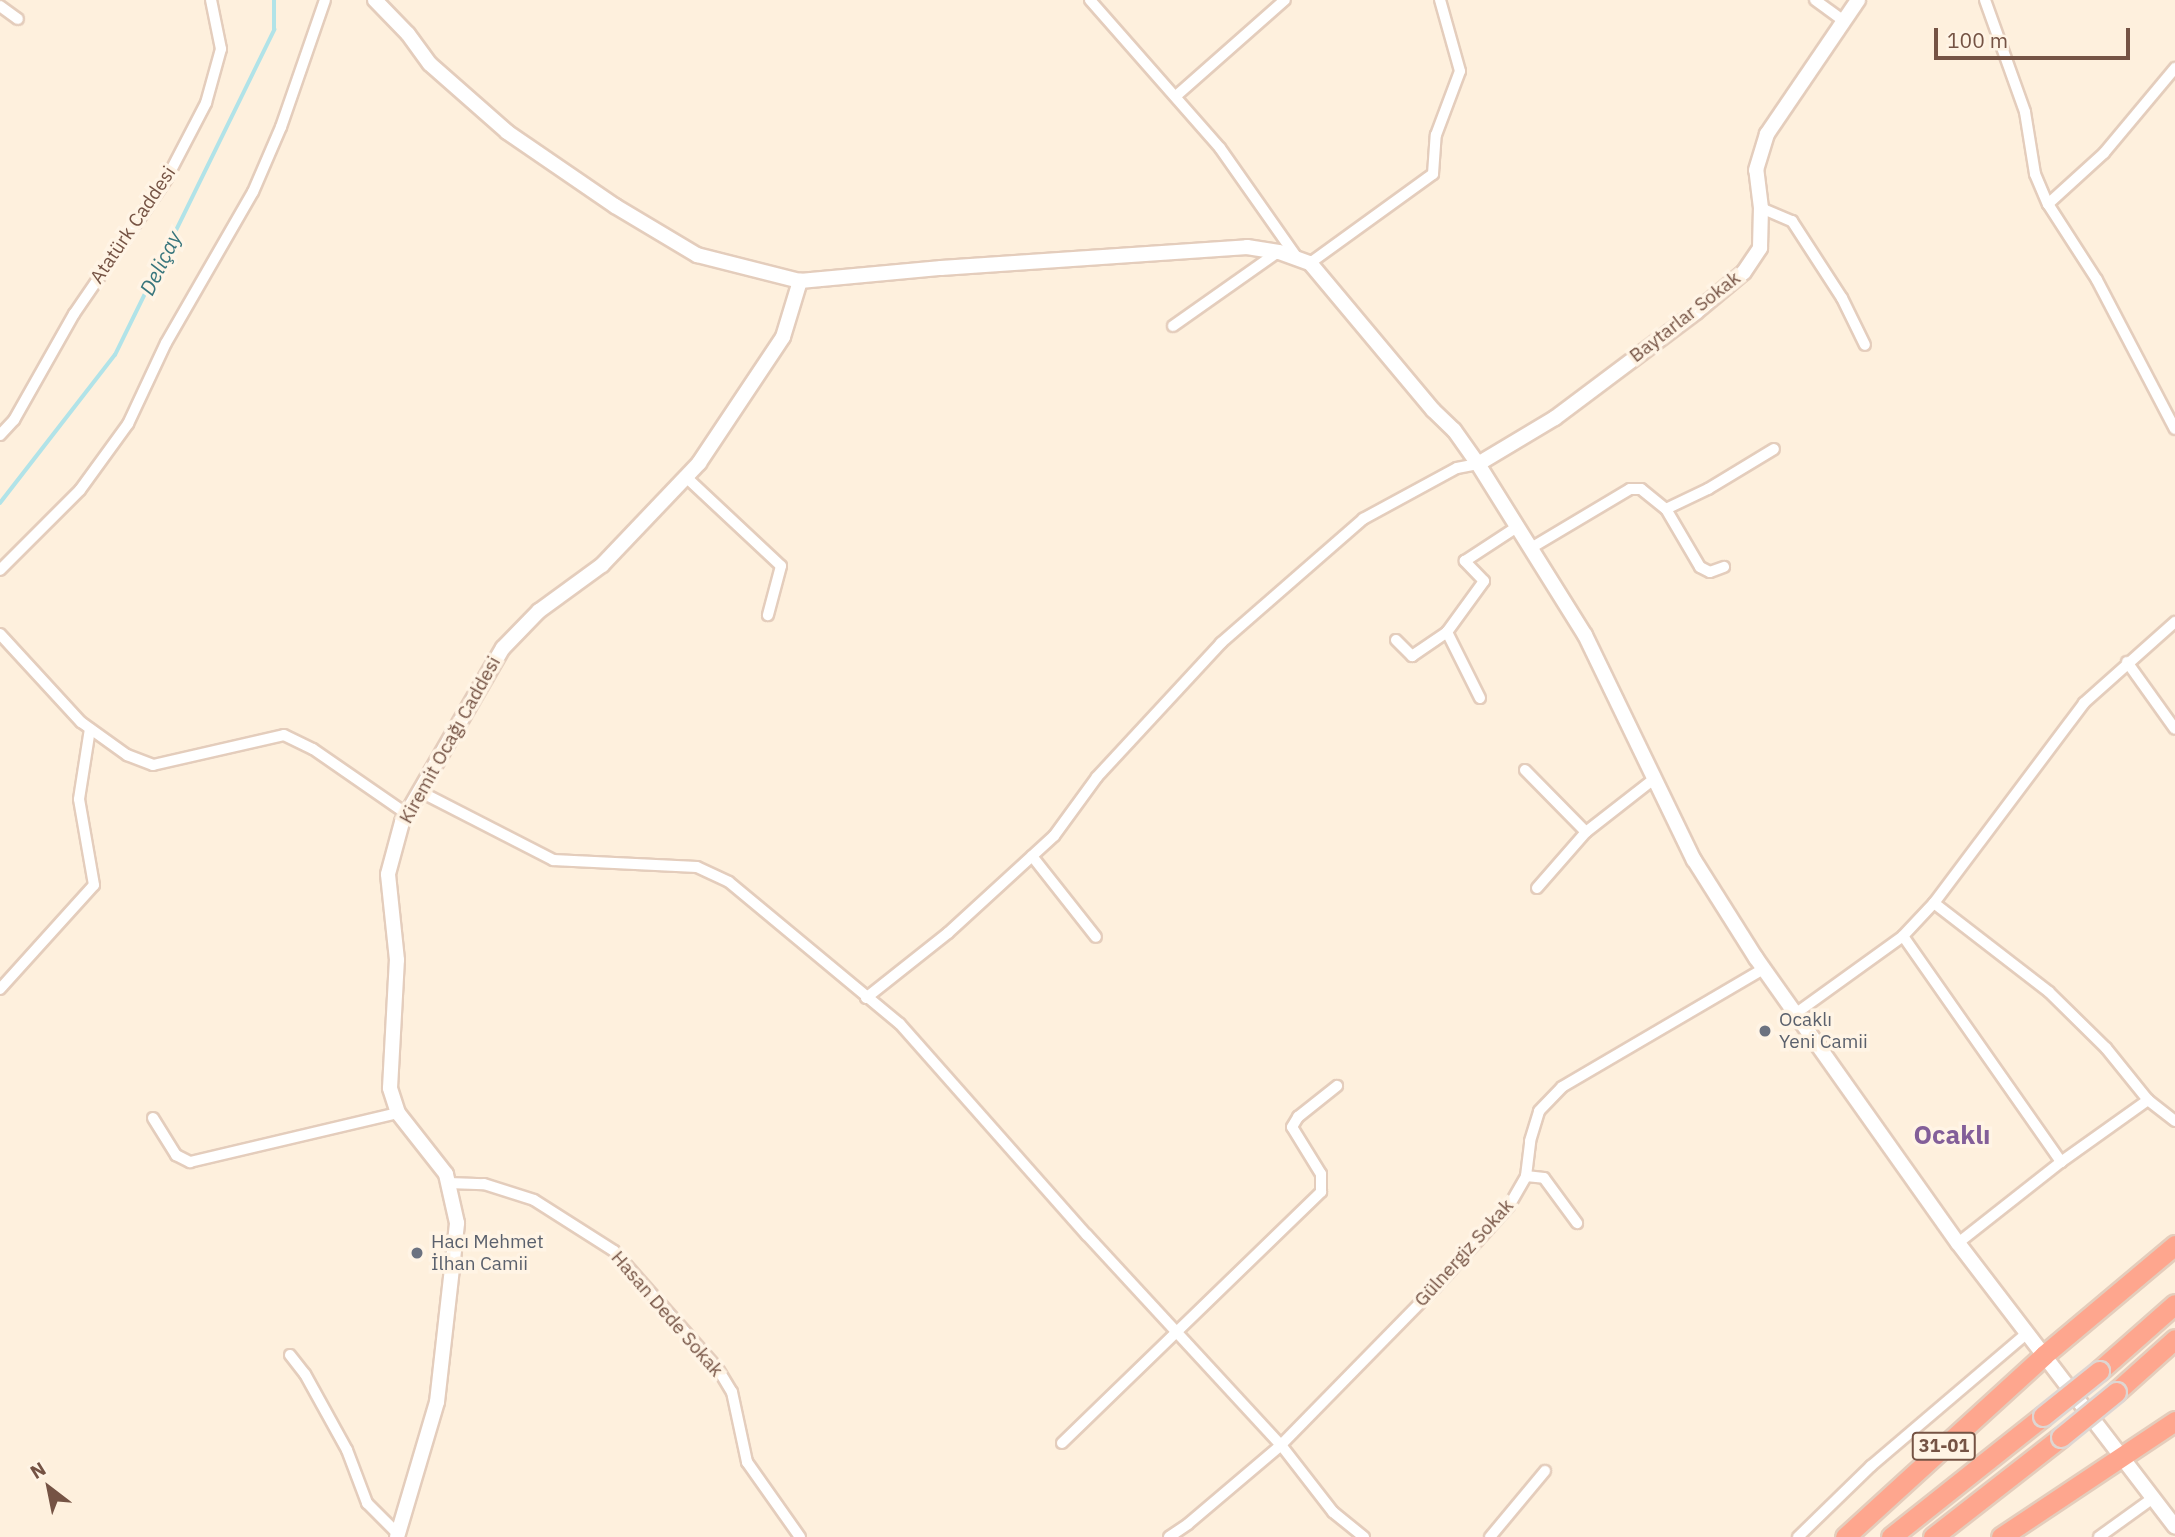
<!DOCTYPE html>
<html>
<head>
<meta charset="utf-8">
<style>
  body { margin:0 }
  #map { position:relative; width:2175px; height:1537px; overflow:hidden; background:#fef0dd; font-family:"IBM Plex Sans",sans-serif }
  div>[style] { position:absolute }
  .stream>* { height:3.5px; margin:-1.75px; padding:0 1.75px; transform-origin:1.75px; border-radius:1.75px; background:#b1e3e8 }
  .roads { filter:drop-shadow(2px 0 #e4cdbc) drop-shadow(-2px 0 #e4cdbc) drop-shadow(0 2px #e4cdbc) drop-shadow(0 -2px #e4cdbc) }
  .street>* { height:10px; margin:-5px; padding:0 5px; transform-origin:5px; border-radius:5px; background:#fff }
  .secondary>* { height:14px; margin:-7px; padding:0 7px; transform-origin:7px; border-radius:7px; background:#fff }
  .highway>* { height:19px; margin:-9.5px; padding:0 9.5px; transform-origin:9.5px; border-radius:9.5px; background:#fea68e }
  .bridges { filter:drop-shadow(2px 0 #ded6d2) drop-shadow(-2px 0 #ded6d2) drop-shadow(0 2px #ded6d2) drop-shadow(0 -2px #ded6d2) }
  .highway-bridge>* { height:19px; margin:-9.5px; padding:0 9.5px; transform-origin:9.5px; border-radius:9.5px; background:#fea68e }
  .dots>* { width:19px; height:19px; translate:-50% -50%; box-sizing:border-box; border:4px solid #fff4e5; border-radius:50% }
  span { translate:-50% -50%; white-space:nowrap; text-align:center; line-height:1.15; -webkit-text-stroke:7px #fff4e5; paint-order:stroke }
  .shield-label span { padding:2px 5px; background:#fff4e5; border:2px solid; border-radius:5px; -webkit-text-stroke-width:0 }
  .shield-label { font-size:18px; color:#755344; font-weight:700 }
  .street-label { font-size:19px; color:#755344 }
  .worship-label { font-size:19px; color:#5b616d }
  .left { translate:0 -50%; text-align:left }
  .water-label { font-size:21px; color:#37757c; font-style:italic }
  .district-label { font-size:26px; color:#835f99; font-weight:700 }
  .north { position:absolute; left:14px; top:1453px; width:70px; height:70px; -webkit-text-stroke:5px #fff4e5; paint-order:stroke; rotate:328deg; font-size:19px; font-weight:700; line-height:28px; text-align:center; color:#755344 }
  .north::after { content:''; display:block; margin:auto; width:24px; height:32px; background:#755344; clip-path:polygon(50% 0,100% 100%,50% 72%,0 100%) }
  .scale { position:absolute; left:1934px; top:28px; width:196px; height:32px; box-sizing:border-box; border:4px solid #755344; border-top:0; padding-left:9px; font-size:21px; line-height:24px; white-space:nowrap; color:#755344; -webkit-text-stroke:5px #fff4e5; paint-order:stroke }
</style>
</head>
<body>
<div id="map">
  <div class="stream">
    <div style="left:0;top:503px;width:187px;rotate:-52.2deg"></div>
    <div style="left:115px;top:355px;width:362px;rotate:-63.9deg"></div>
    <div style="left:274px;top:30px;width:30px;rotate:-90deg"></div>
  </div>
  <div class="roads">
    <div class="street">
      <div style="left:1090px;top:0;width:197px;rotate:48.7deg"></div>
      <div style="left:1220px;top:148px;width:136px;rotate:54.9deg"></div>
      <div style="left:1815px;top:0;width:36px;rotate:36deg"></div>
      <div style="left:1985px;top:0;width:119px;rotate:70.3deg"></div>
      <div style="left:2025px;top:112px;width:63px;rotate:80.8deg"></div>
      <div style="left:2035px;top:174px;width:33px;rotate:67deg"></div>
      <div style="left:2048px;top:204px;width:90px;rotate:57.2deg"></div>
      <div style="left:2097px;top:280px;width:168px;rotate:62.4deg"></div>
      <div style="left:0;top:6px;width:22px;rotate:36deg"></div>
      <div style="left:1176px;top:96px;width:145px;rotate:-41.4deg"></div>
      <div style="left:2048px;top:204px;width:76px;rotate:-42.3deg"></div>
      <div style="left:2104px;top:153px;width:111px;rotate:-50.1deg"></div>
      <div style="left:1761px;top:208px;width:34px;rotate:23deg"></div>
      <div style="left:1792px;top:221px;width:92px;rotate:57deg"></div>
      <div style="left:1842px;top:298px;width:52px;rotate:63.9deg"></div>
      <div style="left:1310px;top:263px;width:152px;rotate:-35.9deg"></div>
      <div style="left:1433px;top:174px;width:39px;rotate:-86deg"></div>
      <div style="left:1436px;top:135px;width:68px;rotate:-69.4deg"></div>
      <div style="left:1460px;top:71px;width:74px;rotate:-105.7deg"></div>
      <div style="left:1173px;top:326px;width:128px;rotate:-35.2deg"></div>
      <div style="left:0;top:435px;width:21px;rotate:-47deg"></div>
      <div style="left:14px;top:420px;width:122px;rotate:-60.5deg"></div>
      <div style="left:74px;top:314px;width:165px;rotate:-55.6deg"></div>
      <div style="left:167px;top:178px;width:85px;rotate:-62.5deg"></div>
      <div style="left:206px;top:103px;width:56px;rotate:-74.5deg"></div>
      <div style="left:221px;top:49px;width:50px;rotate:-101.5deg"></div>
      <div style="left:686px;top:477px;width:130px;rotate:43.1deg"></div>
      <div style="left:781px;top:566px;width:51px;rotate:104.9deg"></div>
      <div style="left:1666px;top:509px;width:47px;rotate:-25.5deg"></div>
      <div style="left:1708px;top:489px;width:77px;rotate:-31.2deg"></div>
      <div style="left:1531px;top:548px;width:115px;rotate:-30.8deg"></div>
      <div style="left:1630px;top:489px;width:11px"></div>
      <div style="left:1641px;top:489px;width:32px;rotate:39deg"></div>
      <div style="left:1666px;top:509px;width:67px;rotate:59.6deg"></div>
      <div style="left:1700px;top:567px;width:11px;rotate:27deg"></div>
      <div style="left:1710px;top:572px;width:15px;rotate:-20deg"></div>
      <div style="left:0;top:570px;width:113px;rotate:-45deg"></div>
      <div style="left:80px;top:490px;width:82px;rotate:-54deg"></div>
      <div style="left:128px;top:424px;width:89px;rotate:-64.9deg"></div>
      <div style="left:166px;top:343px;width:174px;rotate:-60.1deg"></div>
      <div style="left:253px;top:192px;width:71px;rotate:-66.7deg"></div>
      <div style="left:281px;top:127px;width:134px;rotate:-70.9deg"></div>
      <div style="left:0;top:634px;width:120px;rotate:47.4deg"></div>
      <div style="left:81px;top:722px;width:57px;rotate:35.7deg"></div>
      <div style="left:127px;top:755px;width:28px;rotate:21deg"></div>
      <div style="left:153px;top:765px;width:134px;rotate:-12.9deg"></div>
      <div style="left:284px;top:735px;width:32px;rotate:26deg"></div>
      <div style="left:313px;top:749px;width:114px;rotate:34.7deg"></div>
      <div style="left:1396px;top:640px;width:23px;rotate:45deg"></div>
      <div style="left:1412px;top:656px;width:42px;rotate:-34.4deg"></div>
      <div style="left:2127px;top:662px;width:82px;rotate:54.4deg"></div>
      <div style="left:1480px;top:698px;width:74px;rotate:-116.6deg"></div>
      <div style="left:1447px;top:632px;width:63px;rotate:-54deg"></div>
      <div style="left:1484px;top:581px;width:28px;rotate:-134deg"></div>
      <div style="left:1465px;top:561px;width:62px;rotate:-33.2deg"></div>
      <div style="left:1525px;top:770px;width:87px;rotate:45.5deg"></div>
      <div style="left:419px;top:791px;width:151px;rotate:27.2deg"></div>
      <div style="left:553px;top:860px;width:144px;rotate:2.8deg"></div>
      <div style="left:697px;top:867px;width:35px;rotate:25deg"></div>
      <div style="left:729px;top:882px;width:222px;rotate:39.7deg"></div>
      <div style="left:900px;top:1024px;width:282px;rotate:48.5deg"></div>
      <div style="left:1087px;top:1235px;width:286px;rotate:47.3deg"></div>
      <div style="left:1281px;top:1445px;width:85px;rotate:52.2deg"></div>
      <div style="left:1333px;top:1512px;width:40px;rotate:39deg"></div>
      <div style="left:1032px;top:856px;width:103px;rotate:51.7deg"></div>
      <div style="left:1537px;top:888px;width:74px;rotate:-48.8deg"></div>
      <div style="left:1586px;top:832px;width:88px;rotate:-38deg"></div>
      <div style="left:1934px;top:903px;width:145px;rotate:37.7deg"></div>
      <div style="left:2049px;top:992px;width:80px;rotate:44.5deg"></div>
      <div style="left:2106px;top:1048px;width:67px;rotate:51.1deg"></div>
      <div style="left:2148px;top:1100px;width:34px;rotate:38deg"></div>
      <div style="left:1903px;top:936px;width:276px;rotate:55deg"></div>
      <div style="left:0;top:989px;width:140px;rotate:-47.9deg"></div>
      <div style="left:94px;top:885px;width:87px;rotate:-99.9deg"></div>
      <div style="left:79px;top:799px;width:71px;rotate:-81.1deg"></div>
      <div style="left:866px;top:998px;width:105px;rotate:-38.4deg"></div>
      <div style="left:948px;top:933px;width:144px;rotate:-42.5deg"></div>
      <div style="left:1054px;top:836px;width:73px;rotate:-53.9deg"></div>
      <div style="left:1097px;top:777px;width:183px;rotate:-47.2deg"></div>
      <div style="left:1221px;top:643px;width:189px;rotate:-41.1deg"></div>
      <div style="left:1363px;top:519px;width:107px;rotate:-28.5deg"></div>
      <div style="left:1457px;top:468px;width:21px;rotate:-11deg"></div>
      <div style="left:1795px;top:1014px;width:133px;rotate:-35.8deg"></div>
      <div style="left:1903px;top:936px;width:45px;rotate:-46.8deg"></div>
      <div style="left:1934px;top:903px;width:250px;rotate:-53.1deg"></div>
      <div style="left:2084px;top:703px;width:122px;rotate:-41.7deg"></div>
      <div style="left:153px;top:1118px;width:44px;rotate:58.1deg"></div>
      <div style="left:176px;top:1155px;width:16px;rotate:27deg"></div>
      <div style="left:190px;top:1162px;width:214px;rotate:-13.3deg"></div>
      <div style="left:1526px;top:1176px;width:18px;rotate:6deg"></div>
      <div style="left:1544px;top:1178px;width:56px;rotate:53.7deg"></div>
      <div style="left:448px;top:1183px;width:36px;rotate:2deg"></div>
      <div style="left:484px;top:1184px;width:52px;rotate:17.7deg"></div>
      <div style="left:534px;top:1200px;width:95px;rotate:32.5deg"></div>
      <div style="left:614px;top:1251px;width:157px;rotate:48.6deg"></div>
      <div style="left:718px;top:1369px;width:27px;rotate:59deg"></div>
      <div style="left:732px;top:1392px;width:72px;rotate:77.9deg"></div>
      <div style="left:747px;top:1462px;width:92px;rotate:54.8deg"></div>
      <div style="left:1958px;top:1243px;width:131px;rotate:-38.2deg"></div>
      <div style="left:2061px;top:1162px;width:107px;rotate:-35.5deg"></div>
      <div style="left:290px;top:1355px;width:24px;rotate:52deg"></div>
      <div style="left:305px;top:1374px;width:87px;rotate:61.1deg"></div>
      <div style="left:347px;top:1450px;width:57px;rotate:69.3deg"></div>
      <div style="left:367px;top:1503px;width:44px;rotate:45deg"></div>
      <div style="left:1062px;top:1443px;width:361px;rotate:-44.1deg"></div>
      <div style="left:1321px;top:1192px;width:18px;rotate:-90deg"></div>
      <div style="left:1321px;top:1174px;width:55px;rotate:-121.7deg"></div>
      <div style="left:1292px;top:1127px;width:12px;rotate:-59deg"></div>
      <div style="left:1298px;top:1117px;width:50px;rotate:-38.5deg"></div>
      <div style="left:1169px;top:1537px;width:23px;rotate:-34deg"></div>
      <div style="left:1188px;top:1524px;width:122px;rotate:-40.3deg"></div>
      <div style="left:1281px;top:1445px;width:220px;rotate:-45.6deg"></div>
      <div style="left:1435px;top:1288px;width:110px;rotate:-47.9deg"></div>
      <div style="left:1509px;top:1206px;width:34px;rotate:-60deg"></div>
      <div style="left:1526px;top:1176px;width:35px;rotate:-83deg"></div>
      <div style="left:1530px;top:1141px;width:31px;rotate:-73deg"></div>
      <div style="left:1539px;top:1111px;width:33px;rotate:-46deg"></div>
      <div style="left:1562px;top:1087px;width:233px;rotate:-30.4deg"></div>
      <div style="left:1490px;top:1537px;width:86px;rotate:-50.2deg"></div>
      <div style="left:1798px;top:1537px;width:102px;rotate:-44.2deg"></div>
      <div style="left:1871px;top:1466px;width:205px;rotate:-40.4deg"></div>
      <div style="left:2099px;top:1537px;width:67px;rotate:-35.8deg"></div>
    </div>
    <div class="secondary">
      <div style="left:375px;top:0;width:47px;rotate:45.9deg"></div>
      <div style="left:408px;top:34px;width:37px;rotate:54deg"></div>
      <div style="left:430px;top:64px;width:103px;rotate:41.4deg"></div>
      <div style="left:507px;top:132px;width:131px;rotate:34.4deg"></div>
      <div style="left:615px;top:206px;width:96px;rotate:30.9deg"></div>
      <div style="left:697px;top:255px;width:106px;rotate:14.2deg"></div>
      <div style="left:800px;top:281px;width:142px;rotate:-5.3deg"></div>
      <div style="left:941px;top:268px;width:307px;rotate:-3.9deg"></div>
      <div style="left:1247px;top:247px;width:32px;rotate:9deg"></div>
      <div style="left:1279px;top:252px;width:33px;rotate:20deg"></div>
      <div style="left:1310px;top:263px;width:192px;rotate:50.1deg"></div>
      <div style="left:1433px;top:410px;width:29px;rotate:44deg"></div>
      <div style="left:1454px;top:430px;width:42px;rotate:54.8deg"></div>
      <div style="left:1478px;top:464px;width:202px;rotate:58deg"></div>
      <div style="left:1585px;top:635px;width:250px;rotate:64.2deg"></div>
      <div style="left:1694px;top:860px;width:116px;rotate:57.7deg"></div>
      <div style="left:1756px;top:958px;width:349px;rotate:54.7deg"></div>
      <div style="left:1958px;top:1243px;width:357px;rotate:52.6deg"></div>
      <div style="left:1478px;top:464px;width:90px;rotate:-30.9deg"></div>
      <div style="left:1555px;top:418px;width:176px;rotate:-36.9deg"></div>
      <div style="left:1696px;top:312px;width:62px;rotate:-39.8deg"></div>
      <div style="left:1744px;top:272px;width:29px;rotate:-56deg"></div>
      <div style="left:1760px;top:248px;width:40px;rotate:-88.6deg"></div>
      <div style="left:1761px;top:208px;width:38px;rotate:-97deg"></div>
      <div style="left:1756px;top:170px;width:38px;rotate:-73deg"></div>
      <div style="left:1767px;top:134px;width:162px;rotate:-55.8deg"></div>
      <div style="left:397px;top:1537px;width:141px;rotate:-73.5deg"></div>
      <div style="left:437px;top:1402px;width:180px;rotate:-83.6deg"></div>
      <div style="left:457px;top:1223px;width:50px;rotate:-102.7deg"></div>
      <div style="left:446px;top:1174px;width:78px;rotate:-128.2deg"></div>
      <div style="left:398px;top:1113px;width:26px;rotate:-108deg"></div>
      <div style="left:390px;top:1088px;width:128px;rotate:-86.9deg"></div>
      <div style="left:397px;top:960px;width:86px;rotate:-96deg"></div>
      <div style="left:388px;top:874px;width:54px;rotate:-74.9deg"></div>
      <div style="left:402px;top:822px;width:201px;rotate:-59.9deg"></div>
      <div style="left:503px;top:648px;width:52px;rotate:-45.8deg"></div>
      <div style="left:539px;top:611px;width:78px;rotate:-36.1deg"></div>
      <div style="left:602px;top:565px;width:141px;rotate:-46.4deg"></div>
      <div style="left:699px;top:463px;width:151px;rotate:-56.3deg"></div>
      <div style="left:783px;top:337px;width:59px;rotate:-73.1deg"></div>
    </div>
    <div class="highway">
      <div style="left:2099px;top:1371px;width:101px;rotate:-41.4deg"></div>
      <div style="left:2116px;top:1392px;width:79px;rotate:-41.9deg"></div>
      <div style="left:1845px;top:1537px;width:270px;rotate:-42.4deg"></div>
      <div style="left:2044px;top:1355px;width:171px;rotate:-40deg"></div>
      <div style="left:1891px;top:1537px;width:194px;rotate:-38.5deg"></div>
      <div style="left:1933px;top:1537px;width:162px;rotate:-38deg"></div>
      <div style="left:2001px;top:1537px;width:209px;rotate:-33.7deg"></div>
    </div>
  </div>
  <div class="bridges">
    <div class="highway-bridge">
      <div style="left:2043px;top:1416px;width:72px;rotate:-38.8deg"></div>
      <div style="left:2061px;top:1437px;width:71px;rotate:-39.3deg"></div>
    </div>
  </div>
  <div class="dots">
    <div style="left:1765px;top:1031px;background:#6b7280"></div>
    <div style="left:417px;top:1253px;background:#6b7280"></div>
  </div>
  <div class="shield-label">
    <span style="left:1944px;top:1446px">31-01</span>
  </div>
  <div class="street-label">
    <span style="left:133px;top:225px;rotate:-56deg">Atatürk Caddesi</span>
    <span style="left:1685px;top:317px;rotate:-38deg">Baytarlar Sokak</span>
    <span style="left:450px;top:740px;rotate:-61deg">Kiremit Ocağı Caddesi</span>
    <span style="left:1464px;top:1253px;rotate:-48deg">Gülnergiz Sokak</span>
    <span style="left:667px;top:1314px;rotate:49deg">Hasan Dede Sokak</span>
  </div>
  <div class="worship-label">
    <span class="left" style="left:1779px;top:1031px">Ocaklı<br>Yeni Camii</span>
    <span class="left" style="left:431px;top:1253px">Hacı Mehmet<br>İlhan Camii</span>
  </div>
  <div class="water-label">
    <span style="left:160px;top:263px;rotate:-64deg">Deliçay</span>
  </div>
  <div class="district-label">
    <span style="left:1952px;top:1135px">Ocaklı</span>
  </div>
  <div class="north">N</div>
  <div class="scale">100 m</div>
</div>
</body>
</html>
